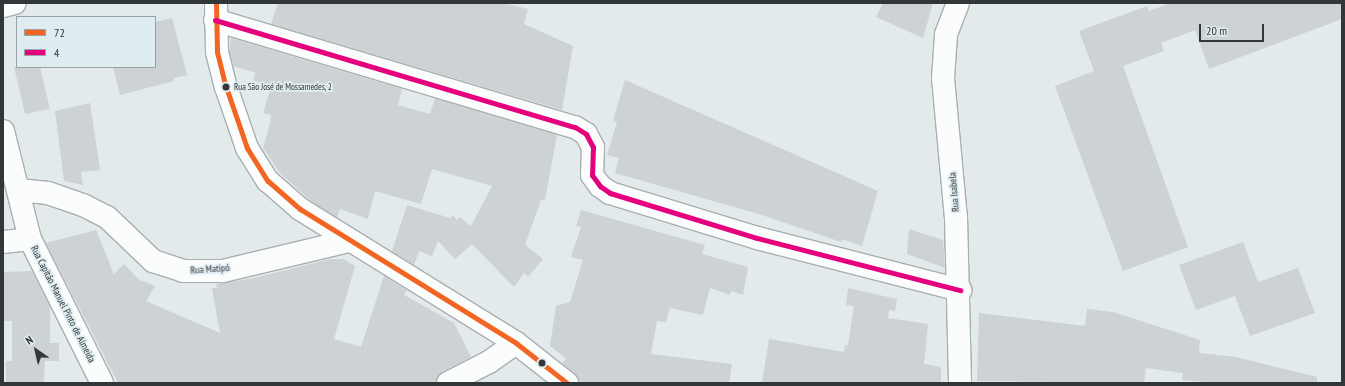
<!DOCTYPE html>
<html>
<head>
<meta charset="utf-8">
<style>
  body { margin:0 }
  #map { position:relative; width:1345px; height:386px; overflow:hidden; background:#e3eaec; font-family:"PT Sans Narrow",sans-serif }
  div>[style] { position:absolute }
  .building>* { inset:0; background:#cdd2d4 }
  .roads { filter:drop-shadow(1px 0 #a9afb0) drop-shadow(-1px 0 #a9afb0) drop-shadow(0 1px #a9afb0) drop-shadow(0 -1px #a9afb0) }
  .minor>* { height:22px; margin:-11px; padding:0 11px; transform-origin:11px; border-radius:11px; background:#fbfcfc }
  .bus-1>* { height:5px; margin:-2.5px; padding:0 2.5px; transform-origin:2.5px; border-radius:2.5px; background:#f26522 }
  .bus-2>* { height:5px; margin:-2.5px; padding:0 2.5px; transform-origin:2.5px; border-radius:2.5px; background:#e5007d }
  .dots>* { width:11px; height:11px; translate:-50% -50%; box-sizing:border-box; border:2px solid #dfecf0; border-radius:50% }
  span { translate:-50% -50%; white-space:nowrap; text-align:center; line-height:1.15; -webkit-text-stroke:3.5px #dfecf0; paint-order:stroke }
  .bus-label { font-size:9px; color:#313638 }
  .left { translate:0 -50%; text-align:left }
  .street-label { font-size:10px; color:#313638 }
  .frame { position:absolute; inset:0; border:4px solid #313638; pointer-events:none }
  .legend { position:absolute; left:16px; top:16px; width:140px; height:52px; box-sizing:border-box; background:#dfecf0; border:1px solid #99a3a6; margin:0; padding:5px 7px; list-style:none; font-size:12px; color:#313638 }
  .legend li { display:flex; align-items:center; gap:8px; height:20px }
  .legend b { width:20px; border:1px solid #99a3a6 }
  .north { position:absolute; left:16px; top:330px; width:40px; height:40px; -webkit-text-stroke:3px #dfecf0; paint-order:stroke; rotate:326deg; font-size:11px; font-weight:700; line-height:16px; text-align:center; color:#313638 }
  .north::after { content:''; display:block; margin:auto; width:14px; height:18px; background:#313638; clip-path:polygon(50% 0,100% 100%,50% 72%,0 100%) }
  .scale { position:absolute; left:1199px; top:24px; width:65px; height:18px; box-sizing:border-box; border:2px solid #313638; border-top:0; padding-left:5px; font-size:12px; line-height:14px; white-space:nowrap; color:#313638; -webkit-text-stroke:3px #dfecf0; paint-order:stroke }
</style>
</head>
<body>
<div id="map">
  <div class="building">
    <div style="clip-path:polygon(278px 3px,503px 3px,528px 9px,524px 24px,573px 46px,562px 110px,271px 24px)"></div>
    <div style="clip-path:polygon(883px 3px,933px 3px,923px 38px,876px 17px)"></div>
    <div style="clip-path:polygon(1171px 3px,1342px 3px,1342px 19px,1209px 69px,1195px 30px,1161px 43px,1164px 51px,1123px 66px,1188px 247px,1123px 271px,1055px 86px,1094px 71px,1079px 31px,1147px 6px,1149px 11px)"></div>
    <div style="clip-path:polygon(172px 18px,187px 75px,174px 78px,174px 81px,120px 95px,113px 67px,155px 67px,155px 22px)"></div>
    <div style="clip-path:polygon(231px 38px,402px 89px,398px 105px,430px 114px,435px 98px,557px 135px,545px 200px,541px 200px,525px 245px,543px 259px,528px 277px,524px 273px,514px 287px,472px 244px,455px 259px,438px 241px,432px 256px,419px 251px,414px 265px,392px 251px,407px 205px,450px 218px,453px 215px,457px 220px,460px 217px,471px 226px,492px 186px,432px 169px,421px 204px,375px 191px,368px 219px,340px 209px,337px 218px,311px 201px,280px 173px,263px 148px,270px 123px,271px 115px,263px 113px,271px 87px,253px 80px,256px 73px,233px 66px,229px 50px)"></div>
    <div style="clip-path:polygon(14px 67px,40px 67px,50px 109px,25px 114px)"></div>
    <div style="clip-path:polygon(625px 80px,878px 191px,862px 246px,842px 239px,841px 242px,762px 215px,615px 173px,619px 158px,607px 155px,617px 122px,613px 121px)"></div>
    <div style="clip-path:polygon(90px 103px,100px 170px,81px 172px,83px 185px,64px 181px,55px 111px)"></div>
    <div style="clip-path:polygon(581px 210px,705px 245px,702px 254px,748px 267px,743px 295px,731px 291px,730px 295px,710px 288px,703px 315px,670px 308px,666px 322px,657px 321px,651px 354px,732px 364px,729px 383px,579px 383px,575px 373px,562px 363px,567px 359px,550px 346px,556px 306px,570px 302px,583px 260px,571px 257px,581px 227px,576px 226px)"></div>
    <div style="clip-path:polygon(909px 229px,943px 240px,945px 268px,907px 254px)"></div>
    <div style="clip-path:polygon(96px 230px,114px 274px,124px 264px,138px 279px,155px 286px,146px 301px,220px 333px,212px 288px,217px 288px,216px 284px,254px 278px,330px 259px,343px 259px,355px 266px,334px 339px,361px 347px,384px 276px,406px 290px,404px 295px,454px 323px,471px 357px,442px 372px,436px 383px,118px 383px,46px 243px)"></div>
    <div style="clip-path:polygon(1243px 242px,1258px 282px,1298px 268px,1315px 313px,1250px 336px,1235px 296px,1196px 310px,1179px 265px)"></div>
    <div style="clip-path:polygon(32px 271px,50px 307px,50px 343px,59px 343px,59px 361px,45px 361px,44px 383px,6px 383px,6px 361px,12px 361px,12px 321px,3px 321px,3px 272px)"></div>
    <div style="clip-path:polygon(848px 288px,897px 299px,895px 311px,889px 310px,888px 318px,928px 324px,924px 364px,941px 367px,941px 383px,762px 383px,769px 339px,844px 352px,845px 345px,848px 345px,854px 306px,846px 305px)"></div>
    <div style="clip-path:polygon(1087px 309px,1113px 312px,1200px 340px,1199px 353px,1236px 357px,1317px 377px,1317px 383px,1215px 383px,1182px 380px,1183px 373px,1146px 368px,1144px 383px,977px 381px,979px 313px,1085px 326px)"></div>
  </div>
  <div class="roads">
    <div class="minor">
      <div style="left:216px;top:3px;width:49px;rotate:88.8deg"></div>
      <div style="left:217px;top:52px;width:36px;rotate:76deg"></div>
      <div style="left:226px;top:87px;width:65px;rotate:71deg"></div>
      <div style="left:247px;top:148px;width:39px;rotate:58deg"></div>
      <div style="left:268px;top:181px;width:43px;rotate:41.2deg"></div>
      <div style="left:300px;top:209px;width:254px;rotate:31.8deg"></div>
      <div style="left:516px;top:343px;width:65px;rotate:38.1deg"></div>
      <div style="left:958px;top:3px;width:34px;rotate:111deg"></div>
      <div style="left:946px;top:35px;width:43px;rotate:94deg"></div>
      <div style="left:943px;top:78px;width:140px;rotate:84.7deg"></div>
      <div style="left:956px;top:217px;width:166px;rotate:88.6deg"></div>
      <div style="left:3px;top:6px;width:12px;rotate:-14deg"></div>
      <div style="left:215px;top:20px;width:376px;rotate:16.6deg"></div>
      <div style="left:575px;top:127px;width:13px;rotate:32deg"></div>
      <div style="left:586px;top:134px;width:15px;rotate:62deg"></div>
      <div style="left:593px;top:147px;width:28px;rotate:92deg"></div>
      <div style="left:592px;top:175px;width:14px;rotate:54deg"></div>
      <div style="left:600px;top:186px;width:12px;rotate:35deg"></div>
      <div style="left:610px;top:193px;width:154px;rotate:17deg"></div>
      <div style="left:757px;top:238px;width:210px;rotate:14.4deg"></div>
      <div style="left:3px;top:131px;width:111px;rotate:76deg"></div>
      <div style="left:30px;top:239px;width:161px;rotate:63.4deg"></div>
      <div style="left:19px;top:190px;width:29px;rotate:6deg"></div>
      <div style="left:48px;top:193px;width:37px;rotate:19deg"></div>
      <div style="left:83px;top:205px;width:27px;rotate:27deg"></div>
      <div style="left:107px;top:217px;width:64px;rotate:43.7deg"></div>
      <div style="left:153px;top:261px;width:32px;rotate:18deg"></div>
      <div style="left:183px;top:271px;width:40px"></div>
      <div style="left:223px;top:271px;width:130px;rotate:-13.4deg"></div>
      <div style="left:3px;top:242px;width:27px;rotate:-6deg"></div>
      <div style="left:448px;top:383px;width:46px;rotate:-27.1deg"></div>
      <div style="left:489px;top:362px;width:33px;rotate:-35deg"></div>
    </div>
  </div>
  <div class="bus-1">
    <div style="left:216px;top:3px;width:49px;rotate:88.8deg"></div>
    <div style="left:217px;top:52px;width:36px;rotate:76deg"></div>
    <div style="left:226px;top:87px;width:65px;rotate:71deg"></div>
    <div style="left:247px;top:148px;width:39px;rotate:58deg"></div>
    <div style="left:268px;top:181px;width:43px;rotate:41.2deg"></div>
    <div style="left:300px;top:209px;width:254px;rotate:31.8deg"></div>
    <div style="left:516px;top:343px;width:65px;rotate:38.1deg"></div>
  </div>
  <div class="bus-2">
    <div style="left:215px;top:20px;width:376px;rotate:16.6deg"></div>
    <div style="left:575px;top:127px;width:13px;rotate:32deg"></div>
    <div style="left:586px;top:134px;width:15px;rotate:62deg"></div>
    <div style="left:593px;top:147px;width:28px;rotate:92deg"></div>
    <div style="left:592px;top:175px;width:14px;rotate:54deg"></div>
    <div style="left:600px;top:186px;width:12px;rotate:35deg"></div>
    <div style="left:610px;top:193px;width:154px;rotate:17deg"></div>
    <div style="left:757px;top:238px;width:210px;rotate:14.4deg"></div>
  </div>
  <div class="dots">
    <div style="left:226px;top:87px;background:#313638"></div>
    <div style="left:542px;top:363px;background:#313638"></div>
  </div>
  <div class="bus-label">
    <span class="left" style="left:234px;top:87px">Rua São José de Mossamedes, 2</span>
  </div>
  <div class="street-label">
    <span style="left:954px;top:192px;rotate:-95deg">Rua Isabela</span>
    <span style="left:210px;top:269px;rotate:-4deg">Rua Matipó</span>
    <span style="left:63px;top:304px;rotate:63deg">Rua Capitão Manuel Pinto de Almeida</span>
  </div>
  <div class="frame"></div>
  <ul class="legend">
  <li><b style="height:5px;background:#f26522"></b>72</li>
  <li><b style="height:5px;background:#e5007d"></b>4</li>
  </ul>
  <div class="north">N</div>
  <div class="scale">20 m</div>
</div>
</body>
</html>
